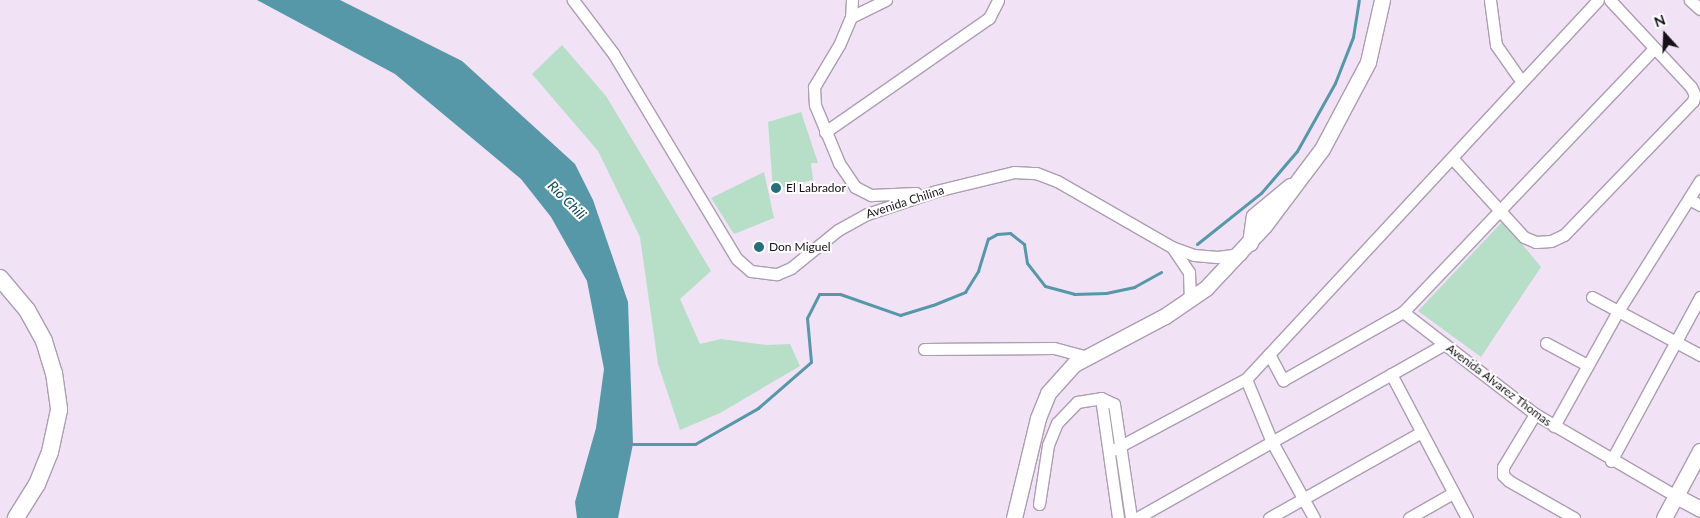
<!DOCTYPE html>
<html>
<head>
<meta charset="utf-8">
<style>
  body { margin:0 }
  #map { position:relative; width:1700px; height:518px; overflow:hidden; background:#f1e2f6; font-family:Lato,sans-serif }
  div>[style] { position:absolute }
  .green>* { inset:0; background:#b7dfc8 }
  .water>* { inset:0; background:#5698a8 }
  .stream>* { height:3px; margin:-1.5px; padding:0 1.5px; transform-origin:1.5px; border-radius:1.5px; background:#5698a8 }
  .roads { filter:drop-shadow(1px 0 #ac9eb1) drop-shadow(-1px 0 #ac9eb1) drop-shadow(0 1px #ac9eb1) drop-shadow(0 -1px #ac9eb1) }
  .minor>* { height:11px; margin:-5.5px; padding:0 5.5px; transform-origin:5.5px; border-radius:5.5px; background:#fff }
  .tertiary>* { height:15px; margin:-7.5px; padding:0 7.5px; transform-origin:7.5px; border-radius:7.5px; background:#fff }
  .secondary>* { height:16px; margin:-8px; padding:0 8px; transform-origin:8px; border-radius:8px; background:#fff }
  .dots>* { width:14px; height:14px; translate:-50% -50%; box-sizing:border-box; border:2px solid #fff; border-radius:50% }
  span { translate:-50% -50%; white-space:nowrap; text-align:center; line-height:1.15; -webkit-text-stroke:4px #fff; paint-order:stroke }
  .poi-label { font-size:12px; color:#161118 }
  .left { translate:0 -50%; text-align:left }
  .street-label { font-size:12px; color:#161118 }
  .water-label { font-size:14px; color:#0f4a56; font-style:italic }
  .north { position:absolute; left:1640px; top:10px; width:50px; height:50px; -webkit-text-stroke:4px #fff; paint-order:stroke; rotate:340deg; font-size:14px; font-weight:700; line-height:20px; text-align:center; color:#161118 }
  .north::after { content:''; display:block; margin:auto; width:18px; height:22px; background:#161118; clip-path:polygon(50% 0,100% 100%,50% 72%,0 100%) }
</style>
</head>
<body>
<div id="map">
  <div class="green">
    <div style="clip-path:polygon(562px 45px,606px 96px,711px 271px,680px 299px,700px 344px,721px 339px,766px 345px,790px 344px,800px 366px,720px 413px,680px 430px,658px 364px,640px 237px,598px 151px,532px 74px)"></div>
    <div style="clip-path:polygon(801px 112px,818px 163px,811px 163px,813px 180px,773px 190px,768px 122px)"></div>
    <div style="clip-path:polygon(764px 172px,774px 218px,734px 234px,711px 198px)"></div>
    <div style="clip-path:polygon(1503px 221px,1541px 267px,1481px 357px,1418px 311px)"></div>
  </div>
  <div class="water">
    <div style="clip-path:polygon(257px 0,340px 0,462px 61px,575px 164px,593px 200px,628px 302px,633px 444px,618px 518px,577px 518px,575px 502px,596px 428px,604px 369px,587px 281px,551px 217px,521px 179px,395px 74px)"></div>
  </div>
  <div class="stream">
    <div style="left:1197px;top:244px;width:82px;rotate:-38.6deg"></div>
    <div style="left:1261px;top:193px;width:55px;rotate:-49.4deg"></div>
    <div style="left:1297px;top:151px;width:78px;rotate:-60.8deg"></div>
    <div style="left:1335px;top:83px;width:49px;rotate:-68.6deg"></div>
    <div style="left:1353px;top:37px;width:37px;rotate:-81deg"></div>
    <div style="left:633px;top:444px;width:62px"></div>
    <div style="left:695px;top:444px;width:73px;rotate:-29.7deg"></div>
    <div style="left:758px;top:408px;width:70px;rotate:-41deg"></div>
    <div style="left:811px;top:362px;width:44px;rotate:-95.2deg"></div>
    <div style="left:807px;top:318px;width:27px;rotate:-63deg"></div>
    <div style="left:819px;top:294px;width:21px"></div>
    <div style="left:840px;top:294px;width:64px;rotate:19.3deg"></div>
    <div style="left:900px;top:315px;width:34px;rotate:-17deg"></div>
    <div style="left:933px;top:305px;width:35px;rotate:-22deg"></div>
    <div style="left:965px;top:292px;width:25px;rotate:-58deg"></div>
    <div style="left:978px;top:271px;width:34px;rotate:-73deg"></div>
    <div style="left:988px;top:239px;width:10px;rotate:-29deg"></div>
    <div style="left:997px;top:234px;width:13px;rotate:-4deg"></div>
    <div style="left:1010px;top:233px;width:18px;rotate:38deg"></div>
    <div style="left:1024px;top:244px;width:19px;rotate:81deg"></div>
    <div style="left:1027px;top:263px;width:29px;rotate:52deg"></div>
    <div style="left:1045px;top:286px;width:30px;rotate:15deg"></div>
    <div style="left:1074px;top:294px;width:32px;rotate:-2deg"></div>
    <div style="left:1106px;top:293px;width:29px;rotate:-12deg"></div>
    <div style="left:1134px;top:287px;width:31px;rotate:-29deg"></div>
  </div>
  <div class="roads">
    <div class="minor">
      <div style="left:573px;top:0;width:66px;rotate:53deg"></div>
      <div style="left:613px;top:53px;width:240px;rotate:59deg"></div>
      <div style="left:737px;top:259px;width:18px;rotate:41deg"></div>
      <div style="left:751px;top:271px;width:26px;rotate:7deg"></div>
      <div style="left:777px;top:274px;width:15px;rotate:-23deg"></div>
      <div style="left:791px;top:268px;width:60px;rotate:-39deg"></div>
      <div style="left:838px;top:230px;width:33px;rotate:-29deg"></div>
      <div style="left:867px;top:214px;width:73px;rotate:-18.4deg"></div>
      <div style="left:936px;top:191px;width:80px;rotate:-13.7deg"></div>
      <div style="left:1014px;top:172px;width:22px;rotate:3deg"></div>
      <div style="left:1036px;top:173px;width:22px;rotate:21deg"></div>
      <div style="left:1057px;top:181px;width:133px;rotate:29.9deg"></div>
      <div style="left:1172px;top:247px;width:30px;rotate:56deg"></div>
      <div style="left:1189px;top:272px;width:29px;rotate:88deg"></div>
      <div style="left:852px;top:0;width:17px;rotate:93deg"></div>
      <div style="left:851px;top:17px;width:30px;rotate:113deg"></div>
      <div style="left:839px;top:45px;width:49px;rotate:120.8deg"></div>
      <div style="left:814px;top:87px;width:18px;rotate:87deg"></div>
      <div style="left:815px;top:105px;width:63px;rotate:67.5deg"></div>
      <div style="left:839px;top:163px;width:29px;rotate:56deg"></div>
      <div style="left:855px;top:187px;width:18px;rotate:27deg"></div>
      <div style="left:871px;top:195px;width:45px;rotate:-2.5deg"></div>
      <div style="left:1490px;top:0;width:45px;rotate:82.4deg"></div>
      <div style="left:1496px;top:45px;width:45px;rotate:54.9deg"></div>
      <div style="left:1690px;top:0;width:13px;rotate:42deg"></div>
      <div style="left:851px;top:17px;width:39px;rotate:-26deg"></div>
      <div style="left:825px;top:132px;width:200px;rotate:-34.8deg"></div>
      <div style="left:989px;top:18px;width:20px;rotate:-63deg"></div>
      <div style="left:1452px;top:158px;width:107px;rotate:47.7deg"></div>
      <div style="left:1524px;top:237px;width:13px;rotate:23deg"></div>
      <div style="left:1536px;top:242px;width:15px;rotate:-4deg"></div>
      <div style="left:1551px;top:241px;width:14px;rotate:-25deg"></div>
      <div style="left:1564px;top:235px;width:186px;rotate:-46.1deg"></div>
      <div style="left:1693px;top:101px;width:6px;rotate:-72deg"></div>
      <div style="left:1695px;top:95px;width:9px;rotate:-117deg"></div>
      <div style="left:1691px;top:87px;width:119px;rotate:-133deg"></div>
      <div style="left:1689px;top:199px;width:13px;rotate:29deg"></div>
      <div style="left:1174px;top:248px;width:21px;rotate:19deg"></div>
      <div style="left:1194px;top:255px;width:23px;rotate:5deg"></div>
      <div style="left:1217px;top:257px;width:24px;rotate:-7deg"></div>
      <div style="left:1592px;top:297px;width:123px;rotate:28.2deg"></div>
      <div style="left:1403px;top:312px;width:167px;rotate:37.7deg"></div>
      <div style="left:1535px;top:414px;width:163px;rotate:30.2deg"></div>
      <div style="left:1546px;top:343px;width:47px;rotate:28.2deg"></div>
      <div style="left:924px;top:349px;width:130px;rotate:-0.4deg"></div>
      <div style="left:1054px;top:348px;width:34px;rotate:15deg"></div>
      <div style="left:1269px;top:354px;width:30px;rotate:62deg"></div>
      <div style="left:1283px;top:380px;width:138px;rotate:-29.5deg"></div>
      <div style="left:1403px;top:312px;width:364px;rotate:-46.4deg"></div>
      <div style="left:1391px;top:374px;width:163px;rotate:62.2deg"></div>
      <div style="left:1246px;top:379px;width:68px;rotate:67.6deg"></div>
      <div style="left:1272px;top:442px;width:87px;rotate:61.1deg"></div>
      <div style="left:1101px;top:398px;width:121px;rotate:81.9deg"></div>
      <div style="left:1535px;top:414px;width:62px;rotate:121.1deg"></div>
      <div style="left:1503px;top:467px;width:8px;rotate:90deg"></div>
      <div style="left:1503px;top:475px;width:8px;rotate:45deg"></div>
      <div style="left:1509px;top:481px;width:75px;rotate:29.6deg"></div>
      <div style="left:1554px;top:426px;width:132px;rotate:-60.9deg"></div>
      <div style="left:1618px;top:311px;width:154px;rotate:-57.8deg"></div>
      <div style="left:1109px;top:452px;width:155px;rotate:-28.1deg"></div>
      <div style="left:1246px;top:379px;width:517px;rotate:-47.12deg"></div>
      <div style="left:1611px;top:461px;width:187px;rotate:-61.5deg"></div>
      <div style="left:1039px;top:504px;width:60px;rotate:-81.3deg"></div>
      <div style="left:1048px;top:445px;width:24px;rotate:-68deg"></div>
      <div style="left:1057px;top:423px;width:29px;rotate:-46deg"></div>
      <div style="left:1077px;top:402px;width:24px;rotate:-9deg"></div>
      <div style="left:1101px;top:398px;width:14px;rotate:25deg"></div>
      <div style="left:1114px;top:404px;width:115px;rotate:81.5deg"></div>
      <div style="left:1137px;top:518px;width:353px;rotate:-29.5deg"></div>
      <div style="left:1269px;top:518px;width:173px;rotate:-29.4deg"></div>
      <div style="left:1409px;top:518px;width:51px;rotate:-29.6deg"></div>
    </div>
    <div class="tertiary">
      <div style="left:1250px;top:243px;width:27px;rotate:-82deg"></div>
      <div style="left:1254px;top:216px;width:47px;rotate:-39.8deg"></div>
      <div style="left:1676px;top:496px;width:27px;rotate:28deg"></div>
      <div style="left:1014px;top:518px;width:103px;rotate:-76.5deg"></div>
      <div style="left:1038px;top:418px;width:27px;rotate:-68deg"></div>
      <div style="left:1048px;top:393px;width:39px;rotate:-48deg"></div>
      <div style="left:1074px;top:364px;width:103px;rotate:-27.8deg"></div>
      <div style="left:1165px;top:316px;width:50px;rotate:-34.3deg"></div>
      <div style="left:1206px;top:288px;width:85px;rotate:-46.9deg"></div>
      <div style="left:1264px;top:226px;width:96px;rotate:-53deg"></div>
      <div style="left:1322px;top:149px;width:98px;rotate:-62.1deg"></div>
      <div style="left:1368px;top:62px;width:64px;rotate:-77.3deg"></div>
      <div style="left:1664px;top:518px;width:76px;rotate:-61.8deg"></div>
    </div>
    <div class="secondary">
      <div style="left:0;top:278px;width:42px;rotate:49.8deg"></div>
      <div style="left:27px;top:310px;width:35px;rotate:61deg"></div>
      <div style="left:44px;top:341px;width:34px;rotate:73deg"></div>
      <div style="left:54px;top:373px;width:37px;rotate:82deg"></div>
      <div style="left:59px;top:410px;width:43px;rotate:102.1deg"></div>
      <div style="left:50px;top:452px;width:35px;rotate:112deg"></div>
      <div style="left:37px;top:484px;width:40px;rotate:122deg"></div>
    </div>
  </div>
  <div class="dots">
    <div style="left:776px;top:188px;background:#266e79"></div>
    <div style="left:759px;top:247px;background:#266e79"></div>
  </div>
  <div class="poi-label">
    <span class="left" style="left:786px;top:188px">El Labrador</span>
    <span class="left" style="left:769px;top:247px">Don Miguel</span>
  </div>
  <div class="street-label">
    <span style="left:905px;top:202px;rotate:-18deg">Avenida Chilina</span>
    <span style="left:1499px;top:385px;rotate:37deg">Avenida Alvarez Thomas</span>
  </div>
  <div class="water-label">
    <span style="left:567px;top:200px;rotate:45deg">Río Chili</span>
  </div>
  <div class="north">N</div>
</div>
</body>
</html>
